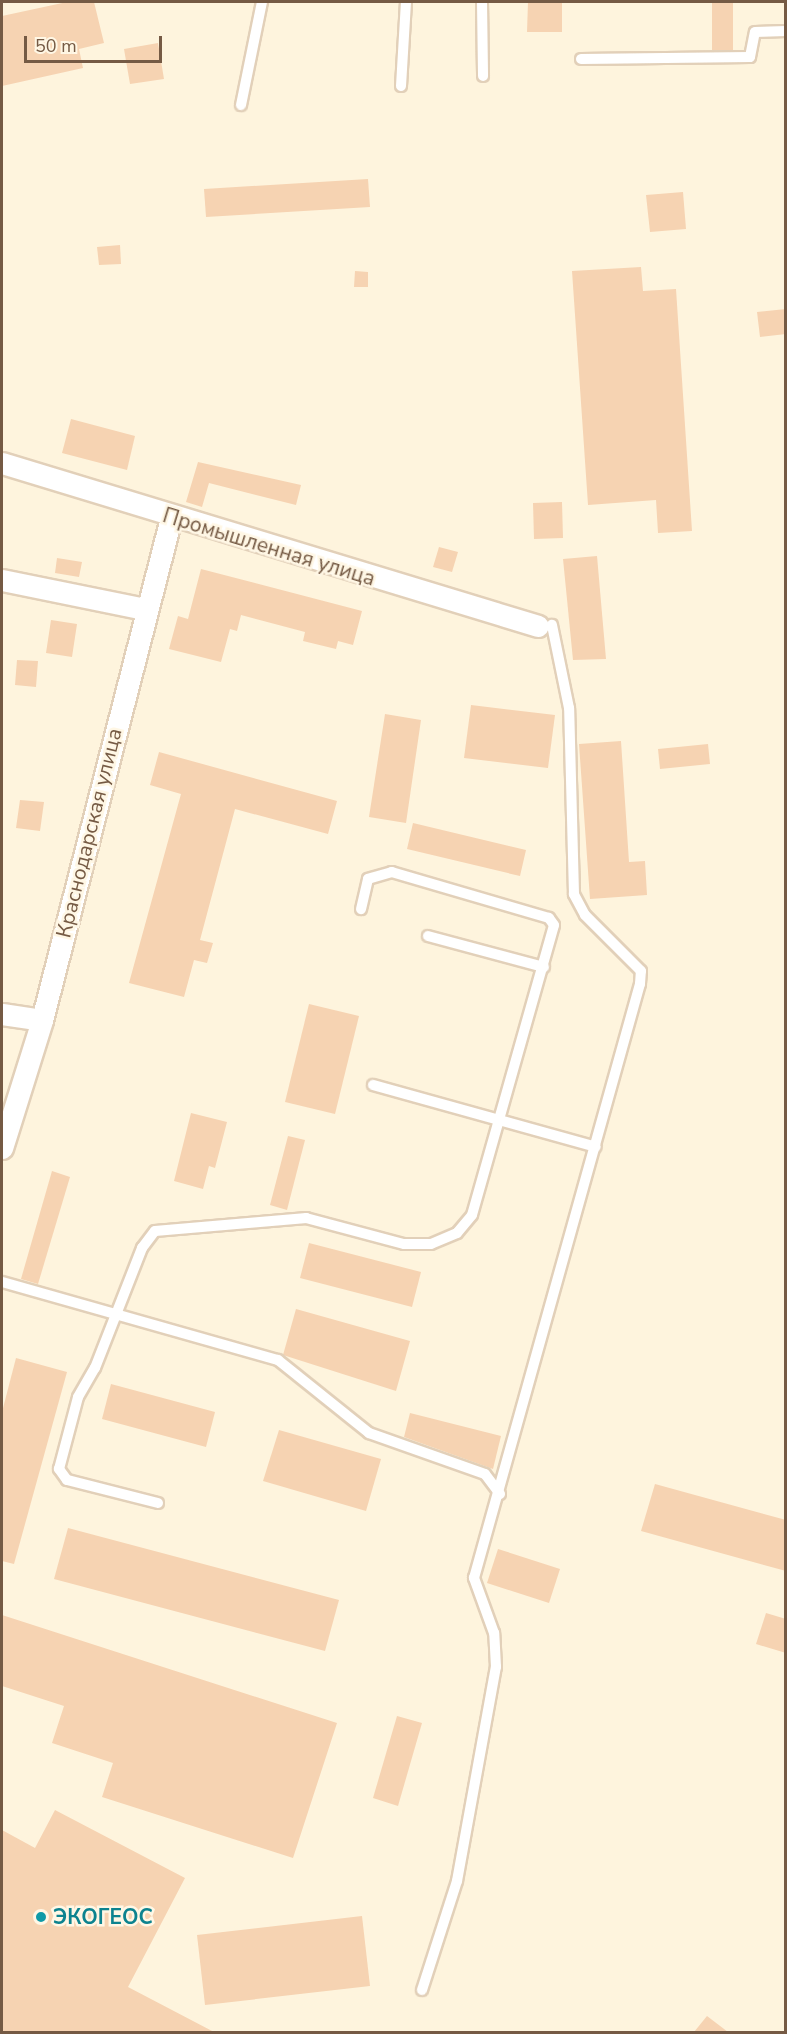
<!DOCTYPE html>
<html>
<head>
<meta charset="utf-8">
<style>
  body { margin:0 }
  #map { position:relative; width:787px; height:2034px; overflow:hidden; background:#fef4dd; font-family:"Nunito Sans",sans-serif }
  div>[style] { position:absolute }
  .building>* { inset:0; background:#f6d3b2 }
  .roads { filter:drop-shadow(2px 0 #e2d0b9) drop-shadow(-2px 0 #e2d0b9) drop-shadow(0 2px #e2d0b9) drop-shadow(0 -2px #e2d0b9) }
  .lane>* { height:10px; margin:-5px; padding:0 5px; transform-origin:5px; border-radius:5px; background:#fff }
  .street>* { height:21px; margin:-10.5px; padding:0 10.5px; transform-origin:10.5px; border-radius:10.5px; background:#fff }
  .dots>* { width:16px; height:16px; translate:-50% -50%; box-sizing:border-box; border:3px solid #fff7e5; border-radius:50% }
  span { translate:-50% -50%; white-space:nowrap; text-align:center; line-height:1.15; -webkit-text-stroke:5px #fff7e5; paint-order:stroke }
  .street-label { font-size:21px; color:#755a44 }
  .culture-label { font-size:21px; color:#0d838f; font-weight:700 }
  .left { translate:0 -50%; text-align:left }
  .frame { position:absolute; inset:0; border:3px solid #755a44; pointer-events:none }
  .scale { position:absolute; left:24px; top:36px; width:138px; height:27px; box-sizing:border-box; border:3px solid #755a44; border-top:0; padding-left:8px; font-size:18px; line-height:21px; white-space:nowrap; color:#755a44; -webkit-text-stroke:4px #fff7e5; paint-order:stroke }
</style>
</head>
<body>
<div id="map">
  <div class="building">
    <div style="clip-path:polygon(67px 2px,94px 2px,104px 43px,79px 49px,83px 68px,2px 86px,2px 16px)"></div>
    <div style="clip-path:polygon(528px 2px,562px 2px,562px 32px,527px 32px)"></div>
    <div style="clip-path:polygon(712px 2px,733px 2px,733px 50px,712px 50px)"></div>
    <div style="clip-path:polygon(158px 43px,164px 79px,130px 84px,124px 49px)"></div>
    <div style="clip-path:polygon(368px 179px,370px 207px,206px 217px,204px 189px)"></div>
    <div style="clip-path:polygon(683px 192px,686px 229px,650px 232px,646px 195px)"></div>
    <div style="clip-path:polygon(120px 245px,121px 264px,99px 265px,97px 247px)"></div>
    <div style="clip-path:polygon(641px 267px,643px 291px,676px 289px,692px 531px,658px 533px,656px 500px,588px 505px,572px 271px)"></div>
    <div style="clip-path:polygon(355px 271px,368px 272px,368px 287px,354px 287px)"></div>
    <div style="clip-path:polygon(786px 309px,786px 334px,760px 337px,757px 312px)"></div>
    <div style="clip-path:polygon(71px 419px,135px 436px,127px 470px,62px 453px)"></div>
    <div style="clip-path:polygon(198px 462px,301px 485px,296px 505px,209px 483px,202px 507px,186px 502px)"></div>
    <div style="clip-path:polygon(562px 502px,563px 538px,534px 539px,533px 503px)"></div>
    <div style="clip-path:polygon(439px 547px,458px 552px,452px 572px,433px 567px)"></div>
    <div style="clip-path:polygon(597px 556px,606px 659px,573px 660px,563px 559px)"></div>
    <div style="clip-path:polygon(57px 558px,82px 562px,79px 577px,55px 573px)"></div>
    <div style="clip-path:polygon(201px 569px,362px 611px,353px 645px,338px 641px,336px 649px,303px 641px,305px 632px,241px 615px,237px 631px,230px 629px,221px 662px,169px 649px,178px 616px,188px 619px)"></div>
    <div style="clip-path:polygon(51px 620px,77px 624px,72px 657px,46px 653px)"></div>
    <div style="clip-path:polygon(17px 660px,38px 661px,36px 687px,15px 685px)"></div>
    <div style="clip-path:polygon(471px 705px,555px 715px,548px 768px,464px 758px)"></div>
    <div style="clip-path:polygon(385px 714px,421px 720px,406px 823px,369px 817px)"></div>
    <div style="clip-path:polygon(621px 741px,629px 862px,645px 861px,647px 895px,590px 899px,579px 744px)"></div>
    <div style="clip-path:polygon(708px 744px,710px 764px,660px 769px,658px 749px)"></div>
    <div style="clip-path:polygon(159px 752px,337px 801px,328px 834px,235px 809px,200px 940px,213px 943px,207px 963px,194px 960px,184px 997px,129px 983px,181px 794px,150px 785px)"></div>
    <div style="clip-path:polygon(20px 800px,44px 802px,40px 831px,16px 828px)"></div>
    <div style="clip-path:polygon(413px 823px,526px 850px,520px 876px,407px 849px)"></div>
    <div style="clip-path:polygon(309px 1004px,359px 1016px,335px 1114px,285px 1102px)"></div>
    <div style="clip-path:polygon(191px 1113px,227px 1122px,215px 1168px,209px 1166px,203px 1189px,174px 1181px)"></div>
    <div style="clip-path:polygon(288px 1136px,305px 1140px,287px 1210px,270px 1205px)"></div>
    <div style="clip-path:polygon(52px 1171px,70px 1177px,38px 1284px,21px 1279px)"></div>
    <div style="clip-path:polygon(309px 1243px,421px 1272px,412px 1307px,300px 1278px)"></div>
    <div style="clip-path:polygon(296px 1309px,410px 1341px,396px 1391px,283px 1355px)"></div>
    <div style="clip-path:polygon(16px 1358px,67px 1372px,14px 1564px,2px 1561px,2px 1412px)"></div>
    <div style="clip-path:polygon(111px 1384px,215px 1412px,206px 1447px,102px 1419px)"></div>
    <div style="clip-path:polygon(410px 1413px,501px 1436px,493px 1469px,404px 1437px)"></div>
    <div style="clip-path:polygon(279px 1430px,381px 1459px,366px 1511px,263px 1481px)"></div>
    <div style="clip-path:polygon(655px 1484px,786px 1520px,786px 1571px,641px 1531px)"></div>
    <div style="clip-path:polygon(68px 1528px,339px 1600px,325px 1651px,54px 1579px)"></div>
    <div style="clip-path:polygon(498px 1549px,560px 1569px,549px 1603px,487px 1583px)"></div>
    <div style="clip-path:polygon(766px 1613px,786px 1619px,786px 1653px,756px 1644px)"></div>
    <div style="clip-path:polygon(2px 1615px,337px 1723px,293px 1858px,102px 1797px,113px 1763px,52px 1743px,64px 1706px,2px 1686px)"></div>
    <div style="clip-path:polygon(397px 1716px,422px 1723px,398px 1806px,373px 1798px)"></div>
    <div style="clip-path:polygon(55px 1810px,185px 1878px,128px 1987px,214px 2032px,2px 2032px,2px 1830px,35px 1848px)"></div>
    <div style="clip-path:polygon(362px 1916px,370px 1986px,205px 2005px,197px 1935px)"></div>
    <div style="clip-path:polygon(707px 2016px,728px 2032px,694px 2032px)"></div>
  </div>
  <div class="roads">
    <div class="lane">
      <div style="left:482px;top:2px;width:74px;rotate:89.2deg"></div>
      <div style="left:581px;top:59px;width:169px;rotate:-0.7deg"></div>
      <div style="left:750px;top:57px;width:25px;rotate:-79deg"></div>
      <div style="left:755px;top:32px;width:31px;rotate:-2deg"></div>
      <div style="left:401px;top:86px;width:84px;rotate:-86.6deg"></div>
      <div style="left:241px;top:105px;width:105px;rotate:-78.5deg"></div>
      <div style="left:428px;top:936px;width:120px;rotate:15deg"></div>
      <div style="left:373px;top:1085px;width:231px;rotate:15.5deg"></div>
      <div style="left:2px;top:1282px;width:287px;rotate:15.8deg"></div>
      <div style="left:278px;top:1360px;width:117px;rotate:38.7deg"></div>
      <div style="left:369px;top:1433px;width:123px;rotate:19.5deg"></div>
      <div style="left:485px;top:1474px;width:25px;rotate:53deg"></div>
      <div style="left:158px;top:1503px;width:94px;rotate:-165.8deg"></div>
      <div style="left:67px;top:1480px;width:14px;rotate:-126deg"></div>
      <div style="left:59px;top:1469px;width:74px;rotate:-75.2deg"></div>
      <div style="left:78px;top:1397px;width:34px;rotate:-60deg"></div>
      <div style="left:95px;top:1368px;width:129px;rotate:-68.6deg"></div>
      <div style="left:142px;top:1248px;width:21px;rotate:-53deg"></div>
      <div style="left:155px;top:1231px;width:152px;rotate:-4.9deg"></div>
      <div style="left:306px;top:1218px;width:101px;rotate:14.9deg"></div>
      <div style="left:404px;top:1244px;width:27px"></div>
      <div style="left:431px;top:1244px;width:28px;rotate:-23deg"></div>
      <div style="left:457px;top:1233px;width:23px;rotate:-50deg"></div>
      <div style="left:472px;top:1215px;width:301px;rotate:-74.2deg"></div>
      <div style="left:554px;top:925px;width:9px;rotate:-126deg"></div>
      <div style="left:549px;top:918px;width:164px;rotate:-163.7deg"></div>
      <div style="left:392px;top:872px;width:25px;rotate:164deg"></div>
      <div style="left:368px;top:879px;width:31px;rotate:103deg"></div>
      <div style="left:422px;top:1990px;width:114px;rotate:-72.2deg"></div>
      <div style="left:457px;top:1881px;width:218px;rotate:-79.7deg"></div>
      <div style="left:496px;top:1667px;width:34px;rotate:-93deg"></div>
      <div style="left:494px;top:1633px;width:59px;rotate:-110deg"></div>
      <div style="left:474px;top:1578px;width:617px;rotate:-74.39deg"></div>
      <div style="left:640px;top:984px;width:13px;rotate:-86deg"></div>
      <div style="left:641px;top:971px;width:79px;rotate:-135deg"></div>
      <div style="left:585px;top:915px;width:24px;rotate:-118deg"></div>
      <div style="left:574px;top:894px;width:186px;rotate:-91.5deg"></div>
      <div style="left:569px;top:708px;width:85px;rotate:-101.6deg"></div>
    </div>
    <div class="street">
      <div style="left:2px;top:463px;width:560px;rotate:16.91deg"></div>
      <div style="left:2px;top:580px;width:145px;rotate:11.5deg"></div>
      <div style="left:2px;top:1014px;width:40px;rotate:8.5deg"></div>
      <div style="left:2px;top:1148px;width:134px;rotate:-72.6deg"></div>
      <div style="left:42px;top:1020px;width:518px;rotate:-75.59deg"></div>
    </div>
  </div>
  <div class="dots">
    <div style="left:41px;top:1917px;background:#0f9aa8"></div>
  </div>
  <div class="street-label">
    <span style="left:269px;top:547px;rotate:17deg">Промышленная улица</span>
    <span style="left:89px;top:833px;rotate:-76deg">Краснодарская улица</span>
  </div>
  <div class="culture-label">
    <span class="left" style="left:53px;top:1917px">ЭКОГЕОС</span>
  </div>
  <div class="frame"></div>
  <div class="scale">50 m</div>
</div>
</body>
</html>
